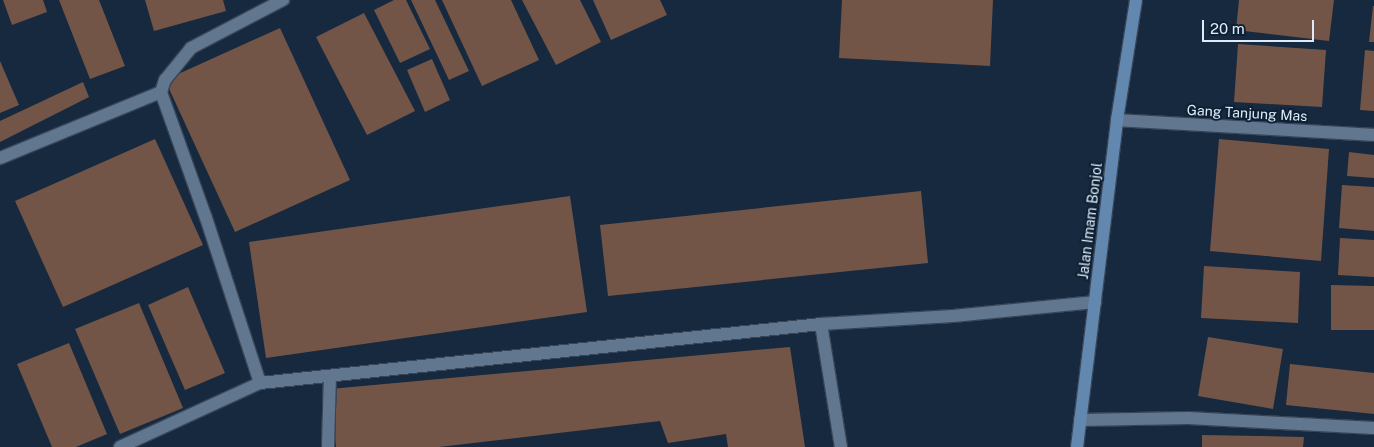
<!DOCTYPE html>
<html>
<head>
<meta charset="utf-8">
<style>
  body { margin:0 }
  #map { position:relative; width:1374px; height:447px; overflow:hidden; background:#16293e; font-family:"Public Sans",sans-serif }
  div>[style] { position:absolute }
  .building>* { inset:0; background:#735547 }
  .roads { filter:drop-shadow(1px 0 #374558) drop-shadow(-1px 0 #374558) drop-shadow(0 1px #374558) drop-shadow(0 -1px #374558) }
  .lane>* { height:12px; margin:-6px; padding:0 6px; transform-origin:6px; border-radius:6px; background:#61778f }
  .street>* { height:12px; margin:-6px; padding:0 6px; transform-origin:6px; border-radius:6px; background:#61778f }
  .secondary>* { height:12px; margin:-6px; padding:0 6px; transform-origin:6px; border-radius:6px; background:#6388b0 }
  span { translate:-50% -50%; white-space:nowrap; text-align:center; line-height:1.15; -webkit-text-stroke:4px #0d2034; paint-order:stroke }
  .street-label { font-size:14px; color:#dfebf9 }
  .scale { position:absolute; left:1202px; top:20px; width:112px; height:22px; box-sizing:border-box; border:2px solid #dfebf9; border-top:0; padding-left:6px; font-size:15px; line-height:18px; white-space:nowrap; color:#dfebf9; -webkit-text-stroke:4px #0d2034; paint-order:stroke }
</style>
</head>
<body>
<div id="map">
  <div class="building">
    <div style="clip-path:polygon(3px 0,43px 0,47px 12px,12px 25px)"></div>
    <div style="clip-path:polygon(59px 0,99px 0,125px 66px,90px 79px)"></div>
    <div style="clip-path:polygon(145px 0,223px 0,226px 11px,154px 31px)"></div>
    <div style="clip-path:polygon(394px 0,406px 0,430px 49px,400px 63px,374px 10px)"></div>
    <div style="clip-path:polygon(411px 0,435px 0,469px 71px,449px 80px)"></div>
    <div style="clip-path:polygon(442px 0,511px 0,539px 60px,482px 86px)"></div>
    <div style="clip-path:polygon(522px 0,580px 0,601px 42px,556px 65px)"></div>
    <div style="clip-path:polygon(593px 0,660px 0,667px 15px,611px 40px)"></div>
    <div style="clip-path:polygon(842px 0,993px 0,990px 66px,839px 58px)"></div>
    <div style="clip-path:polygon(1239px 0,1334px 0,1329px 41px,1236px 30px)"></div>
    <div style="clip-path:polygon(1373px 6px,1374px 6px,1374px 42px,1369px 42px)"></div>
    <div style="clip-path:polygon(364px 13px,415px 111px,367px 135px,316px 37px)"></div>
    <div style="clip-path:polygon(280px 28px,350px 180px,235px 232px,165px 80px)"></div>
    <div style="clip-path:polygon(1238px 44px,1326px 50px,1322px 107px,1234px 102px)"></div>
    <div style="clip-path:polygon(1365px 50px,1374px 51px,1374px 111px,1360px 110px)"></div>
    <div style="clip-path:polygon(432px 59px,450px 100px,425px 112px,407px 70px)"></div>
    <div style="clip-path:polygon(0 61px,19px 105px,0 113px)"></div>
    <div style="clip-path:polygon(83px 82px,89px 97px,0 142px,0 121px)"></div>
    <div style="clip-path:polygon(155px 139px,203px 245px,63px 307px,15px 201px)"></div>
    <div style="clip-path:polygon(1219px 139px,1329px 149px,1321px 261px,1210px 251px)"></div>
    <div style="clip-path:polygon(1349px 152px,1374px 155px,1374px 178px,1347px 176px)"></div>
    <div style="clip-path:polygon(1342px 185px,1374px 187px,1374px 231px,1339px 228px)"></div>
    <div style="clip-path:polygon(921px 191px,928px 263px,608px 296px,600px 225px)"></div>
    <div style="clip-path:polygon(570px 196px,587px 312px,266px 358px,249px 242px)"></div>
    <div style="clip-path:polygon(1340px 238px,1374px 240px,1374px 277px,1338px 275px)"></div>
    <div style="clip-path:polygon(1204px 266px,1300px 272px,1298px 323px,1201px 318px)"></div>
    <div style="clip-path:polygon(1331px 285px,1374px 286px,1374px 330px,1331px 330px)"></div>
    <div style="clip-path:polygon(188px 287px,225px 373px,185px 390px,148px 305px)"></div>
    <div style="clip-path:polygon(139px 303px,183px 408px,120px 434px,75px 329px)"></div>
    <div style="clip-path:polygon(1208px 337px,1283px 349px,1273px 409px,1198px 396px)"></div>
    <div style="clip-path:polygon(69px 343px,107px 434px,76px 447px,52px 447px,17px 364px)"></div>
    <div style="clip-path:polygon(790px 347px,805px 447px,728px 447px,726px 434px,668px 443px,660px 421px,439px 447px,336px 447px,330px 389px)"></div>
    <div style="clip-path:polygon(1290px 364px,1374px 373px,1374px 414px,1286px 405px)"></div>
    <div style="clip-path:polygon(1202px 435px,1304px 437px,1303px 447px,1202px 447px)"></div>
  </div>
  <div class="roads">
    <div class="lane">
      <div style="left:821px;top:324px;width:125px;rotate:80.8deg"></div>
    </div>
    <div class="street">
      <div style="left:1117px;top:120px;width:257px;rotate:3.3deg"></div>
      <div style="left:0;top:158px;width:174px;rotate:-22.3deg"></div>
      <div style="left:260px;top:383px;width:174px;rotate:-108.1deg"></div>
      <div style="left:206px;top:218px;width:134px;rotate:-109.7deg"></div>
      <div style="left:161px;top:92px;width:13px;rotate:-72deg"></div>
      <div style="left:165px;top:80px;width:41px;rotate:-50.9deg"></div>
      <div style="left:191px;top:48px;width:104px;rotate:-27.6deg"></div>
      <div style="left:1080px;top:420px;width:108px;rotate:-1.1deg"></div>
      <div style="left:1188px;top:418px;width:186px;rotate:3.1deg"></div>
      <div style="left:120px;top:447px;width:154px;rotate:-24.6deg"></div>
      <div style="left:260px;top:383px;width:564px;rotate:-6deg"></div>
      <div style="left:821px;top:324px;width:132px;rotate:-3.5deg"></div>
      <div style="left:953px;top:316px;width:143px;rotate:-5.6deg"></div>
      <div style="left:328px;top:447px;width:71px;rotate:-88.4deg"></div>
    </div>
    <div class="secondary">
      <div style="left:1077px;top:447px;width:329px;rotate:-83deg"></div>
      <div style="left:1117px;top:120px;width:121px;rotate:-81deg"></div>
    </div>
  </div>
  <div class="street-label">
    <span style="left:1247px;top:113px;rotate:3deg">Gang Tanjung Mas</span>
    <span style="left:1090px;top:221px;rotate:-83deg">Jalan Imam Bonjol</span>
  </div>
  <div class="scale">20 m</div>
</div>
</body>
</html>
